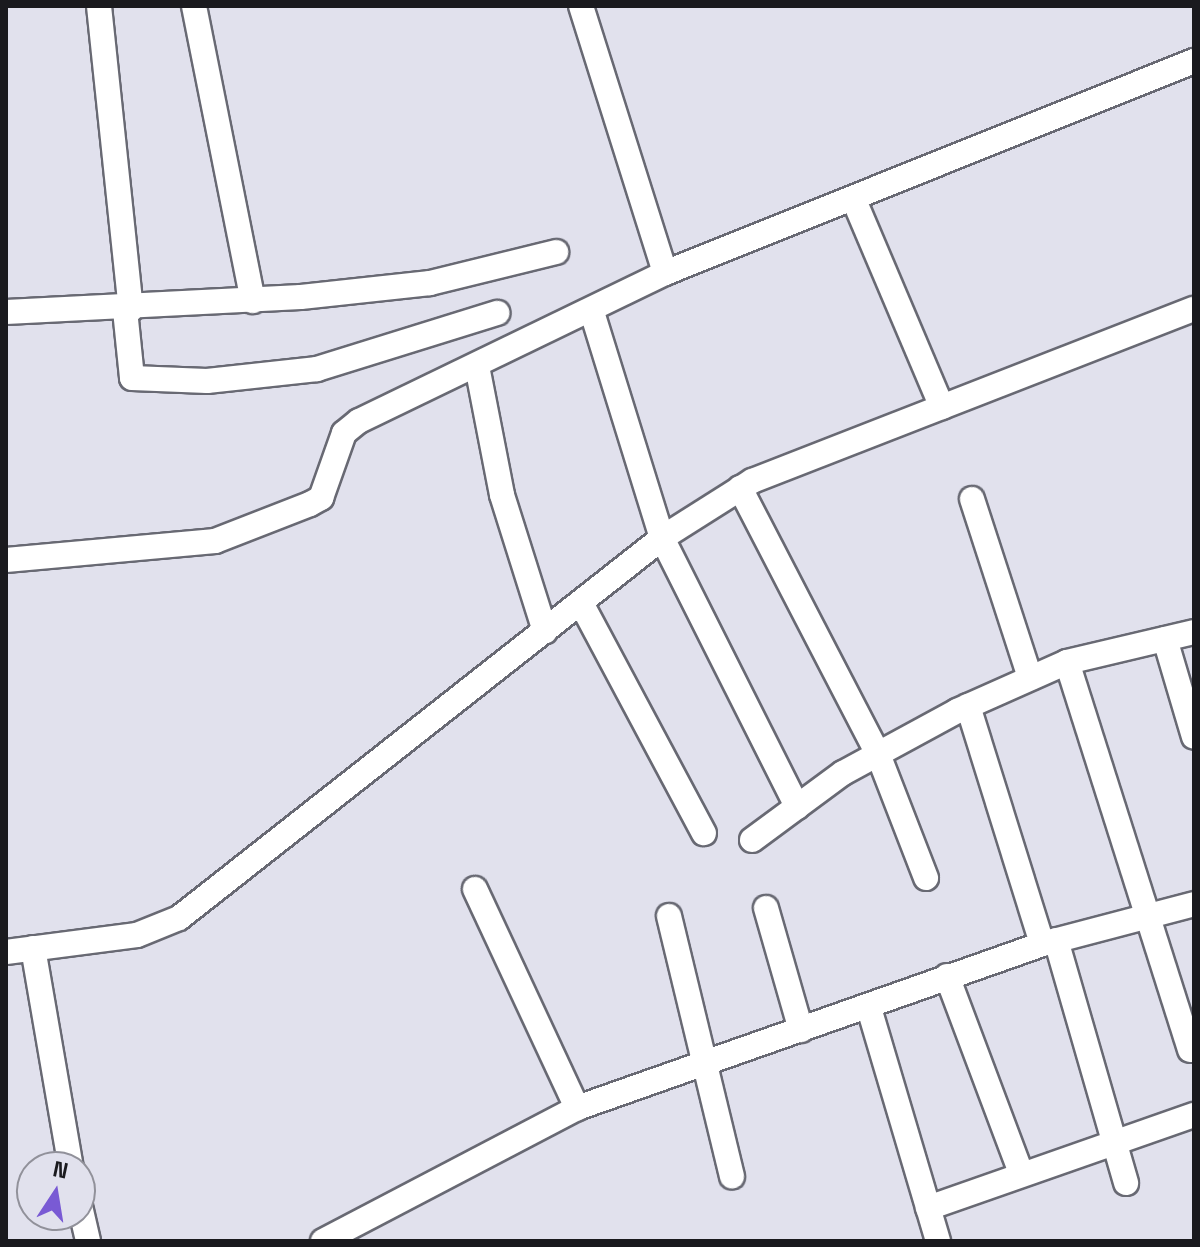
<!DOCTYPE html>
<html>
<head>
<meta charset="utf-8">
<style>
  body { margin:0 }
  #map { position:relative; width:1200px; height:1247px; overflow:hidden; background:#e1e1ed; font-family:"Space Grotesk",sans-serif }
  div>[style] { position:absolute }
  .roads { filter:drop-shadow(2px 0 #686973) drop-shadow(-2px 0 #686973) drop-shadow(0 2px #686973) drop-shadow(0 -2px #686973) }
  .minor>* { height:24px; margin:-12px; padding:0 12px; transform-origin:12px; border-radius:12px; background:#fff }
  span { translate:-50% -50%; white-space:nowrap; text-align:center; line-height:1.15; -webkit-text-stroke:6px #e1e1ed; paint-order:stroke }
  .frame { position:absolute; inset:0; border:8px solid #1a1a1e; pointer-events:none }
  .north { position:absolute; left:16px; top:1151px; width:80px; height:80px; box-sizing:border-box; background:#e1e1ed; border:2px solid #91919a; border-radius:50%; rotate:12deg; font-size:22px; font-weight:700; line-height:32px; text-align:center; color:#1a1a1e }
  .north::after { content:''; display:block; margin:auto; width:28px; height:36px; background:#795ad4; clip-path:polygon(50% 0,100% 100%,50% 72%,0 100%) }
</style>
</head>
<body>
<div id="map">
  <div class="roads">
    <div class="minor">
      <div style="left:99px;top:6px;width:305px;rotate:84deg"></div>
      <div style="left:194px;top:6px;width:301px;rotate:78.7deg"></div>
      <div style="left:581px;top:6px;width:280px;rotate:72.5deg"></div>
      <div style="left:854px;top:200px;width:225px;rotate:67deg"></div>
      <div style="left:125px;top:310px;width:68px;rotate:84.1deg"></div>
      <div style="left:132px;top:378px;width:75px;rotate:2.3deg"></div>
      <div style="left:207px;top:381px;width:111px;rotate:-6.2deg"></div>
      <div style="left:317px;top:369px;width:189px;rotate:-17.3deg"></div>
      <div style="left:6px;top:312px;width:295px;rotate:-2.9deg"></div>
      <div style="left:301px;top:297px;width:130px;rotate:-6.2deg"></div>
      <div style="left:430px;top:283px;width:130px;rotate:-13.8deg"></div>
      <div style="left:592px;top:312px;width:237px;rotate:72.8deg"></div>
      <div style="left:662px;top:538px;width:301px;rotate:63.3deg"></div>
      <div style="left:477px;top:366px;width:131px;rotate:79deg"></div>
      <div style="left:502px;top:495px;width:143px;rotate:72.5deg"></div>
      <div style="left:740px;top:488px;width:300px;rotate:62.6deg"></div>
      <div style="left:878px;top:754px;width:133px;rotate:68.8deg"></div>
      <div style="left:972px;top:499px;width:188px;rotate:72deg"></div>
      <div style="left:6px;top:560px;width:210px;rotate:-5.2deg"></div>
      <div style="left:215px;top:541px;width:102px;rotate:-21.3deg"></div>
      <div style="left:310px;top:504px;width:13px;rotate:-29deg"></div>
      <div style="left:321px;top:498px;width:69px;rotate:-70.5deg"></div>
      <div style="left:344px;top:433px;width:19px;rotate:-39deg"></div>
      <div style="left:359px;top:421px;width:340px;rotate:-25.8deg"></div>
      <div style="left:665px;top:273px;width:570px;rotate:-21.84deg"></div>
      <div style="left:581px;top:603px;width:261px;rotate:61.9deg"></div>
      <div style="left:1165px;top:639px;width:102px;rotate:73.5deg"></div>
      <div style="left:1067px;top:662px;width:407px;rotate:72.4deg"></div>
      <div style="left:968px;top:706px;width:249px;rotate:72.7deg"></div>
      <div style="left:752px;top:840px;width:113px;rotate:-36.4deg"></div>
      <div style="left:843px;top:773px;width:130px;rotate:-28.5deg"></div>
      <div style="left:957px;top:711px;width:120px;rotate:-24deg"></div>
      <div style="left:1067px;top:662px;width:130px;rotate:-13.3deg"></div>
      <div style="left:475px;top:889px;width:242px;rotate:65deg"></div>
      <div style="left:766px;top:908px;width:127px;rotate:74deg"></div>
      <div style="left:669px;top:916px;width:268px;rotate:76.4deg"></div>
      <div style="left:1056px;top:940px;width:253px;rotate:73.9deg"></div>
      <div style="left:33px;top:948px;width:222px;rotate:80.2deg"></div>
      <div style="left:6px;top:952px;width:132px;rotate:-7.4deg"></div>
      <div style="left:137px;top:935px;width:45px;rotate:-22deg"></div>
      <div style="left:179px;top:918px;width:615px;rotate:-38.19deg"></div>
      <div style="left:662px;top:538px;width:107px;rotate:-32.3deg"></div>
      <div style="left:752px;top:481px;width:474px;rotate:-21.3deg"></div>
      <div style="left:947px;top:976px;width:207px;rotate:69.4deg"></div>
      <div style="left:869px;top:1008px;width:243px;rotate:73.5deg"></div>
      <div style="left:80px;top:1206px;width:36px;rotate:77deg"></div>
      <div style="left:928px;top:1208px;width:282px;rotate:-19.3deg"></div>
      <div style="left:323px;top:1241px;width:287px;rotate:-27.6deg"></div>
      <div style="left:577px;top:1108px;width:493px;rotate:-19.4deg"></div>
      <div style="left:1042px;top:944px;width:157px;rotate:-14.7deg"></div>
    </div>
  </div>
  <div class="frame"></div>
  <div class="north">N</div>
</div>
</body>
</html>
